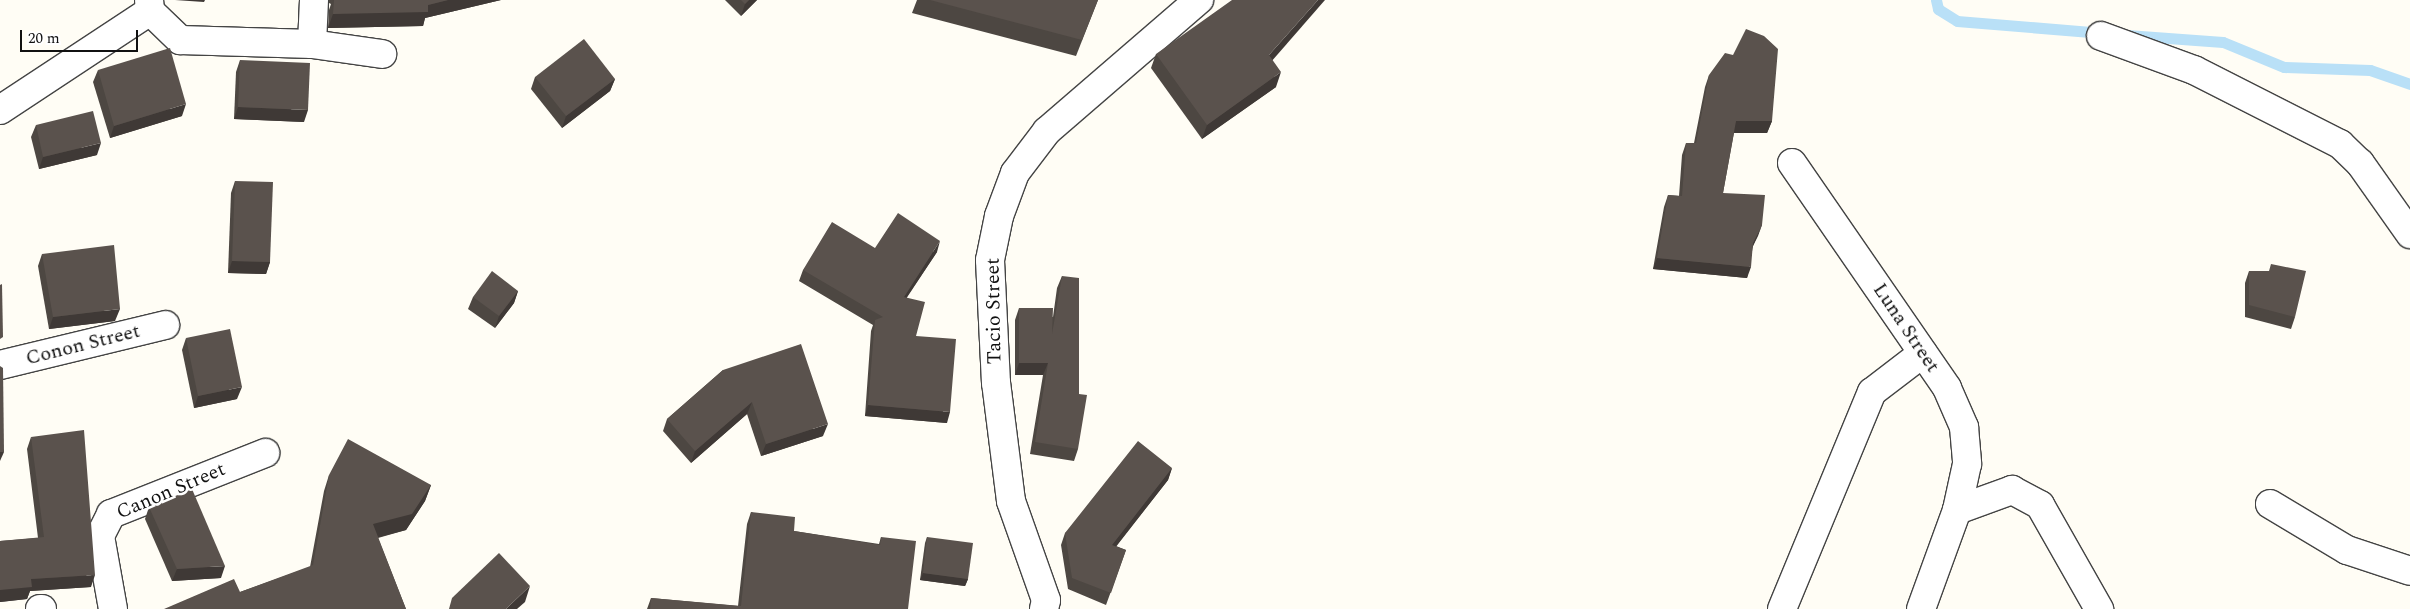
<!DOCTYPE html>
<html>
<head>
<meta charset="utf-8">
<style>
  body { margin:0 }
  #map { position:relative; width:2410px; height:609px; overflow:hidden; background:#fffdf5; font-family:Spectral,serif }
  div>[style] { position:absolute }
  .stream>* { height:11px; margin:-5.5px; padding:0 5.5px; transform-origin:5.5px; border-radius:5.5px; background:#b9e0f7 }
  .roads { filter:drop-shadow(1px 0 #444) drop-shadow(-1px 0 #444) drop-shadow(0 1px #444) drop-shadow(0 -1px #444) }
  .minor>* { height:28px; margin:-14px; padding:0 14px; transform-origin:14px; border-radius:14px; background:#fff }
  .wall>* { inset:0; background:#4d4742 }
  .shaded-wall>* { inset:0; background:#3f3936 }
  .building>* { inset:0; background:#5a524d }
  span { translate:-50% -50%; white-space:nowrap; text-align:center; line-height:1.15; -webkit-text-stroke:5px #fff; paint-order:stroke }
  .street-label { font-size:20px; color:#111 }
  .scale { position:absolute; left:20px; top:30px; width:118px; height:22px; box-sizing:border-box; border:2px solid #111; border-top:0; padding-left:6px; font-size:15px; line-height:18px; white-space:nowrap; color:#111; -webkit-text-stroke:4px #fff; paint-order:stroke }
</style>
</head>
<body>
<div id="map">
  <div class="stream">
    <div style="left:1936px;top:0;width:9px;rotate:77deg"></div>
    <div style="left:1938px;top:9px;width:22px;rotate:32deg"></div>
    <div style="left:1957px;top:21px;width:146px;rotate:4.7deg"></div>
    <div style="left:2127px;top:35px;width:96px;rotate:4.2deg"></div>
    <div style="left:2223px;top:42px;width:66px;rotate:22.3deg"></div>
    <div style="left:2284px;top:67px;width:86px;rotate:2deg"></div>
    <div style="left:2370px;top:70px;width:42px;rotate:19.3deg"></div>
  </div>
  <div class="roads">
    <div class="minor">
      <div style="left:150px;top:11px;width:42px;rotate:44deg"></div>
      <div style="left:180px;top:40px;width:132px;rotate:1.7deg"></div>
      <div style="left:312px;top:44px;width:44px;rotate:-87.4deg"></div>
      <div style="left:2101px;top:36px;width:99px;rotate:20.1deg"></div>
      <div style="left:2194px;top:70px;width:164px;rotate:26.9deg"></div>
      <div style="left:2340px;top:144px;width:28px;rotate:44deg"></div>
      <div style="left:2360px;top:163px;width:87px;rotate:54.8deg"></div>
      <div style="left:312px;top:44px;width:71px;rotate:8.1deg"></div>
      <div style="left:0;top:110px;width:180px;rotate:-33.4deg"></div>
      <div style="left:150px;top:11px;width:11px;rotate:-95deg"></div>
      <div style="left:1792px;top:163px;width:273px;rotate:55.4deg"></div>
      <div style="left:1947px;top:388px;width:43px;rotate:66.4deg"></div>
      <div style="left:1964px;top:427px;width:37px;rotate:85deg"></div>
      <div style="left:1967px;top:464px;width:47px;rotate:102.3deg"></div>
      <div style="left:1957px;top:510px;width:105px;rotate:110deg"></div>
      <div style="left:0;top:365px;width:170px;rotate:-13.6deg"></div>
      <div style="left:2270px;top:504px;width:90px;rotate:30.9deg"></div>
      <div style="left:2347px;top:550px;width:66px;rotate:18.4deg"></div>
      <div style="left:1957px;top:510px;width:59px;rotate:-20deg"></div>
      <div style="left:2012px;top:490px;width:32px;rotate:28deg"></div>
      <div style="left:2040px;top:505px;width:120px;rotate:60.4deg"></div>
      <div style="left:40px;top:609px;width:2px"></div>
      <div style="left:113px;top:609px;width:74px;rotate:-100.1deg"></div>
      <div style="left:100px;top:536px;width:25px;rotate:-63deg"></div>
      <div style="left:111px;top:514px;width:166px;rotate:-21.6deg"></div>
      <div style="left:1044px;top:609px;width:9px;rotate:-77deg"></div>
      <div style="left:1046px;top:600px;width:105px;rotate:-109.5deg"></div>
      <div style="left:1011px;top:501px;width:119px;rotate:-97.2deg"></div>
      <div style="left:996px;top:383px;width:123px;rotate:-92.8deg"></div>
      <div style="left:990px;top:260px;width:45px;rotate:-78.4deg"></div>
      <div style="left:999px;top:216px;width:46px;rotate:-69.6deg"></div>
      <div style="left:1015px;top:173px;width:53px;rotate:-52.7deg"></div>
      <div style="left:1047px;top:131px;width:201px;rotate:-40.8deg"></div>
      <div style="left:1782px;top:609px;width:235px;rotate:-67.5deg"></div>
      <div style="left:1872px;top:392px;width:64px;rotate:-37.4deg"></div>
    </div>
  </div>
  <div class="wall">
    <div style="clip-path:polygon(329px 0,501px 0,425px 18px,423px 26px,328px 28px,329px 10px,331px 4px,329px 3px)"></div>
    <div style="clip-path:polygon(725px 0,757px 0,741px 16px)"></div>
    <div style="clip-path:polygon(917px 0,1098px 0,1076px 56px,912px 13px)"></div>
    <div style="clip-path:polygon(1156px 54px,1272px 60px,1276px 87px,1202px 139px,1151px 68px)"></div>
    <div style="clip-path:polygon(240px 60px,304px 122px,234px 119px,236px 72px)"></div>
    <div style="clip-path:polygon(98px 70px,182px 116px,110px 138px,93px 82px)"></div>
    <div style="clip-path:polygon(1709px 75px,1772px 121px,1767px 133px,1734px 133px,1723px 193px,1762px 225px,1753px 246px,1747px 278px,1653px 269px,1664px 207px,1668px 195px,1679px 196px,1682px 155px,1686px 143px,1694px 143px,1705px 87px)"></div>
    <div style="clip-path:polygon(535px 77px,615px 79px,610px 91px,562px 128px,531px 89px)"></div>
    <div style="clip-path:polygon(36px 125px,97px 155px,39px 169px,31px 137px)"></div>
    <div style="clip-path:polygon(235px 181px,270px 262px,266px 274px,228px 273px,231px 193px)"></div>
    <div style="clip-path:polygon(875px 248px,937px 252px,906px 298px,916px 336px,947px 423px,865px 416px,871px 331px,873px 325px,799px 281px,803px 270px)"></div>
    <div style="clip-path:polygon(42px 254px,115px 321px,49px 329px,38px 266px)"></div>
    <div style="clip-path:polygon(2249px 271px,2295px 317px,2291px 329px,2245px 317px,2245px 283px)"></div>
    <div style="clip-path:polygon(1062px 276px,1078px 449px,1074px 461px,1030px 454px,1043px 375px,1015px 375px,1015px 320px,1019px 308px,1053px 317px,1057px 288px)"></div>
    <div style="clip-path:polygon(518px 291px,514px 303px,495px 328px,468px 309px,473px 297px)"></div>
    <div style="clip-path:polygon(186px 338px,237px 399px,194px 408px,182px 350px)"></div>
    <div style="clip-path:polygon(723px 370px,823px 436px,761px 456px,747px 414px,691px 463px,663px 431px,667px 419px)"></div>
    <div style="clip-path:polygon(31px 437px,91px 587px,30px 591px,27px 599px,0 602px,0 541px,38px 538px,27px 449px)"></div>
    <div style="clip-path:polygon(1172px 468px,1168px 480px,1116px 546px,1126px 550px,1106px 605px,1068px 589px,1061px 545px,1065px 533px)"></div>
    <div style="clip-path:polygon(329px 475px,431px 485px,425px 501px,406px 530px,378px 538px,406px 609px,240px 592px,310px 567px,324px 491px)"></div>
    <div style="clip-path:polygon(149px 507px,221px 578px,172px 581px,145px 519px)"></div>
    <div style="clip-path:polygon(751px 512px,794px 531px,879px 544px,881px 537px,908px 606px,908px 609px,647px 609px,651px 598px,738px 606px,747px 524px)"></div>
    <div style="clip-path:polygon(927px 537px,968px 579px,965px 586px,920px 580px,925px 543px)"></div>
  </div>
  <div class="shaded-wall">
    <div style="clip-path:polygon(175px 0,205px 0,204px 2px)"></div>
    <div style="clip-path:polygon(448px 0,501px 0,425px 18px,423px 26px,328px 28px,333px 14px,428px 5px)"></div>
    <div style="clip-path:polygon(749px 0,757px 0,741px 16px,745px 4px)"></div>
    <div style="clip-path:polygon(1318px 0,1325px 0,1264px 70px,1269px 55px)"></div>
    <div style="clip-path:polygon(1281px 72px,1276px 87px,1202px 139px,1207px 125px)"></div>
    <div style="clip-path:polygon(615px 79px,610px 91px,562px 128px,566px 116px)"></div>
    <div style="clip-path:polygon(186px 104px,182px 116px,110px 138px,114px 126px)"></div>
    <div style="clip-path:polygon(238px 107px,308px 110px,304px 122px,234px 119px)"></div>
    <div style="clip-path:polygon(1736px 121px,1772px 121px,1767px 133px,1732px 133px)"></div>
    <div style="clip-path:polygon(101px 143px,97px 155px,39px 169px,43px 157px)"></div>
    <div style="clip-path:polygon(1762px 225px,1758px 236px,1749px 254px,1753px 243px)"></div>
    <div style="clip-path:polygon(940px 241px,937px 252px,900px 308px,904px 297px)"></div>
    <div style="clip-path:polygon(1657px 258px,1751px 267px,1747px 278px,1653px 269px)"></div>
    <div style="clip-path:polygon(232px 261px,270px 262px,266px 274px,228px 273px)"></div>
    <div style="clip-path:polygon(518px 291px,514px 303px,495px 328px,499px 316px)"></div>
    <div style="clip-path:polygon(120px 309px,115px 321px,49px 329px,53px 317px)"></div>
    <div style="clip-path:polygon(1019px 363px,1048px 363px,1043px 375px,1015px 375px)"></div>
    <div style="clip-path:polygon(242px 387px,237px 399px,194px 408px,198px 396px)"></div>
    <div style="clip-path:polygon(752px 402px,747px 414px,691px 463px,695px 451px)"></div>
    <div style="clip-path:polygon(868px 405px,950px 412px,947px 423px,865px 416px)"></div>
    <div style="clip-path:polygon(828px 424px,823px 436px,761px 456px,766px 444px)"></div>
    <div style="clip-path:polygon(0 452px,4px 452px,0 461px)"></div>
    <div style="clip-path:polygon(1172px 468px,1168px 480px,1108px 557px,1112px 545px)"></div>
    <div style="clip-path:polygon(431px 485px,425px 501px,406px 530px,368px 540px,373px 524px)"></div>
    <div style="clip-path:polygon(225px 566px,221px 578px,172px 581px,177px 569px)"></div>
    <div style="clip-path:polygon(923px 573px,968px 579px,965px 586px,920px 580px)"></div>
    <div style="clip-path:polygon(95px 575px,91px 587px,30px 591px,27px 599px,0 602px,0 590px,31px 579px)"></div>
    <div style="clip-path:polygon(530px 586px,525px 602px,517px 609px,506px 609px)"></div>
  </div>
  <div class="building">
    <div style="clip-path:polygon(334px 0,448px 0,428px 5px,428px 12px,333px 14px)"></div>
    <div style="clip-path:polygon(741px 0,749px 0,745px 4px)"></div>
    <div style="clip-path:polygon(930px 0,1098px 0,1082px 40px)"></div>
    <div style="clip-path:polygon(1232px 0,1318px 0,1269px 55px,1281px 72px,1207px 125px,1156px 54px)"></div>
    <div style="clip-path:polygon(1746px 29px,1764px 36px,1778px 49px,1772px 121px,1736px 121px,1723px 193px,1765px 195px,1762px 225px,1753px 243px,1751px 267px,1657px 258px,1668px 195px,1682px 196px,1686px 143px,1696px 143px,1709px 75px,1725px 53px,1733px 55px)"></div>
    <div style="clip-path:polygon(584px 39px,615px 79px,566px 116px,535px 77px)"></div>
    <div style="clip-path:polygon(170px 48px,186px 104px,114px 126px,98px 70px)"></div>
    <div style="clip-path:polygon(240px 60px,310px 63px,308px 110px,238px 107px)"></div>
    <div style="clip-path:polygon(93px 111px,101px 143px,43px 157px,36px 125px)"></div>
    <div style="clip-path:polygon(235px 181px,273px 182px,270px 262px,232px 261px)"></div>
    <div style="clip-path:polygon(898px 213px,940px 241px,904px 297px,925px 302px,916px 336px,956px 339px,950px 412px,868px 405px,875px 320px,883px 317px,803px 270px,832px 222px,875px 248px)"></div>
    <div style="clip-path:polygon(114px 245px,120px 309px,53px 317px,42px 254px)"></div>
    <div style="clip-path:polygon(2271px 264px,2306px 271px,2295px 317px,2249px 305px,2249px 271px,2269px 271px)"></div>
    <div style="clip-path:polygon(492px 271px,518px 291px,499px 316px,473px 297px)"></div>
    <div style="clip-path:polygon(1062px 276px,1079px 278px,1079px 394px,1087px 395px,1078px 449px,1035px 442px,1048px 363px,1019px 363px,1019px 308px,1053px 308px,1052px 334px)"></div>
    <div style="clip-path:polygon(2px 284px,3px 337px,0 339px,0 285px)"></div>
    <div style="clip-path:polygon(230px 329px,242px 387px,198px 396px,186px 338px)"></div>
    <div style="clip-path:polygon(801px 344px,828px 424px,766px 444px,752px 402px,695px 451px,667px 419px,723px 370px)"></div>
    <div style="clip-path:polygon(0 366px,3px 368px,4px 452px,0 452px)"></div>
    <div style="clip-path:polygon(84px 430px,95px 575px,31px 579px,32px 587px,0 590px,0 541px,44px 537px,31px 437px)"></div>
    <div style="clip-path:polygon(348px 439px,431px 485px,412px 514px,373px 524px,406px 609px,164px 609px,234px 579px,240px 592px,313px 565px,329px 475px)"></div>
    <div style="clip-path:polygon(1138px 441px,1172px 468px,1112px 545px,1126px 550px,1111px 593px,1072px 578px,1065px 533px)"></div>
    <div style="clip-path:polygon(192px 489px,225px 566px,177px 569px,149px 507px)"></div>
    <div style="clip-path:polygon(751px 512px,795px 517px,794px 531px,880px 545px,881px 537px,916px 541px,908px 609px,650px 609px,651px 598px,741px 606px)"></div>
    <div style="clip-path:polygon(927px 537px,973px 543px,968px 579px,923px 573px)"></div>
    <div style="clip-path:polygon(499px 553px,530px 586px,506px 609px,449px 609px,452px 598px)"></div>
  </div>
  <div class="street-label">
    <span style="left:994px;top:311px;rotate:-91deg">Tacio Street</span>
    <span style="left:1906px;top:328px;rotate:56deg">Luna Street</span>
    <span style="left:83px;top:345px;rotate:-14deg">Conon Street</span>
    <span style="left:171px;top:491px;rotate:-23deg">Canon Street</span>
  </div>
  <div class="scale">20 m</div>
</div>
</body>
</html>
